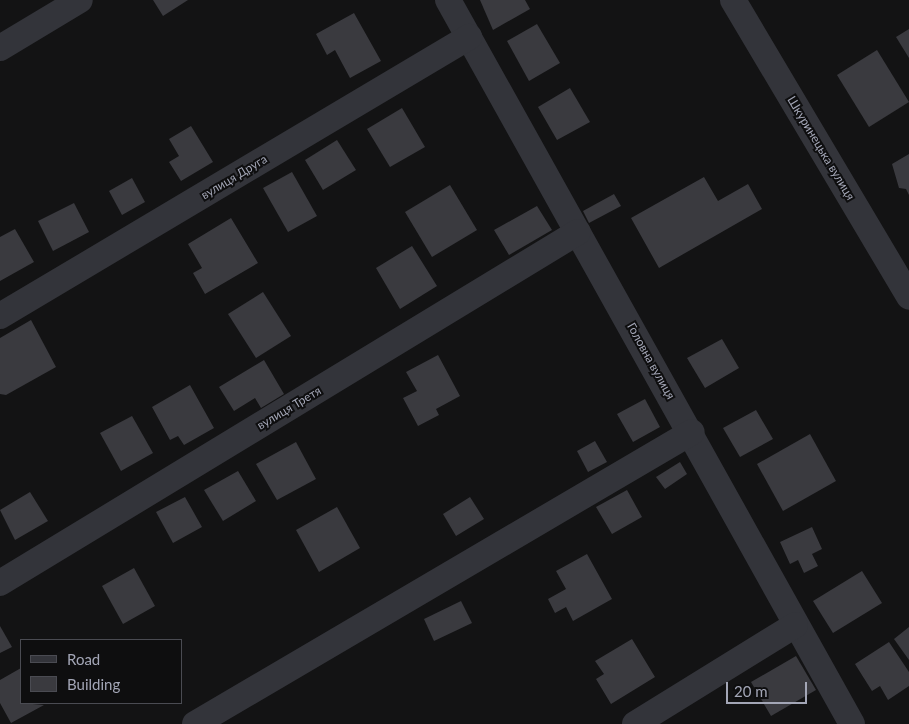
<!DOCTYPE html>
<html>
<head>
<meta charset="utf-8">
<style>
  body { margin:0 }
  #map { position:relative; width:909px; height:724px; overflow:hidden; background:#131314; font-family:Lato,sans-serif }
  div>[style] { position:absolute }
  .building>* { inset:0; background:#3a3a3f }
  .street>* { height:26px; margin:-13px; padding:0 13px; transform-origin:13px; border-radius:13px; background:#33343a }
  span { translate:-50% -50%; white-space:nowrap; text-align:center; line-height:1.15; -webkit-text-stroke:4px #0e0e0f; paint-order:stroke }
  .street-label { font-size:12px; color:#a3a6b6 }
  .legend { position:absolute; left:20px; top:639px; width:162px; height:65px; box-sizing:border-box; background:#0e0e0f; border:1px solid #4a4b52; margin:0; padding:6px 9px; list-style:none; font-size:15px; color:#a3a6b6 }
  .legend li { display:flex; align-items:center; gap:10px; height:25px }
  .legend b { width:25px; border:1px solid #4a4b52 }
  .scale { position:absolute; left:726px; top:682px; width:81px; height:22px; box-sizing:border-box; border:2px solid #a3a6b6; border-top:0; padding-left:6px; font-size:15px; line-height:18px; white-space:nowrap; color:#a3a6b6; -webkit-text-stroke:4px #0e0e0f; paint-order:stroke }
</style>
</head>
<body>
<div id="map">
  <div class="building">
    <div style="clip-path:polygon(153px 0,188px 0,163px 16px)"></div>
    <div style="clip-path:polygon(480px 0,525px 0,530px 9px,493px 30px)"></div>
    <div style="clip-path:polygon(354px 13px,381px 61px,350px 78px,335px 50px,327px 55px,316px 34px)"></div>
    <div style="clip-path:polygon(537px 24px,560px 63px,529px 81px,507px 41px)"></div>
    <div style="clip-path:polygon(909px 29px,909px 58px,896px 37px)"></div>
    <div style="clip-path:polygon(877px 50px,909px 102px,869px 127px,837px 75px)"></div>
    <div style="clip-path:polygon(570px 88px,590px 122px,557px 140px,538px 107px)"></div>
    <div style="clip-path:polygon(402px 108px,425px 147px,390px 167px,367px 129px)"></div>
    <div style="clip-path:polygon(191px 126px,213px 162px,181px 181px,169px 162px,179px 156px,169px 139px)"></div>
    <div style="clip-path:polygon(337px 140px,356px 170px,323px 190px,305px 160px)"></div>
    <div style="clip-path:polygon(909px 154px,909px 195px,906px 189px,899px 188px,892px 164px)"></div>
    <div style="clip-path:polygon(292px 172px,317px 216px,288px 232px,263px 188px)"></div>
    <div style="clip-path:polygon(704px 177px,718px 201px,748px 184px,762px 209px,659px 268px,631px 218px)"></div>
    <div style="clip-path:polygon(132px 178px,145px 202px,122px 215px,109px 191px)"></div>
    <div style="clip-path:polygon(450px 185px,477px 230px,432px 257px,405px 212px)"></div>
    <div style="clip-path:polygon(614px 194px,621px 206px,589px 223px,583px 211px)"></div>
    <div style="clip-path:polygon(74px 203px,89px 232px,53px 251px,38px 221px)"></div>
    <div style="clip-path:polygon(537px 206px,552px 230px,509px 255px,494px 230px)"></div>
    <div style="clip-path:polygon(231px 218px,258px 263px,205px 294px,193px 273px,202px 268px,188px 244px)"></div>
    <div style="clip-path:polygon(15px 229px,34px 262px,0 281px,0 237px)"></div>
    <div style="clip-path:polygon(412px 246px,437px 286px,400px 309px,376px 268px)"></div>
    <div style="clip-path:polygon(263px 292px,291px 336px,256px 358px,228px 314px)"></div>
    <div style="clip-path:polygon(31px 320px,56px 367px,6px 395px,0 394px,0 338px)"></div>
    <div style="clip-path:polygon(722px 339px,739px 368px,705px 388px,687px 358px)"></div>
    <div style="clip-path:polygon(438px 355px,460px 396px,436px 409px,439px 415px,418px 426px,403px 398px,417px 391px,406px 372px)"></div>
    <div style="clip-path:polygon(264px 360px,284px 394px,261px 408px,255px 398px,234px 411px,219px 387px)"></div>
    <div style="clip-path:polygon(190px 385px,214px 428px,184px 445px,178px 436px,170px 440px,152px 407px)"></div>
    <div style="clip-path:polygon(645px 399px,660px 427px,633px 442px,617px 414px)"></div>
    <div style="clip-path:polygon(756px 410px,773px 439px,740px 457px,723px 428px)"></div>
    <div style="clip-path:polygon(132px 416px,153px 453px,121px 471px,100px 433px)"></div>
    <div style="clip-path:polygon(810px 434px,836px 481px,783px 511px,757px 464px)"></div>
    <div style="clip-path:polygon(595px 441px,607px 462px,588px 472px,577px 451px)"></div>
    <div style="clip-path:polygon(296px 442px,316px 479px,277px 500px,256px 464px)"></div>
    <div style="clip-path:polygon(680px 462px,687px 474px,665px 489px,656px 477px)"></div>
    <div style="clip-path:polygon(238px 471px,256px 501px,223px 521px,204px 490px)"></div>
    <div style="clip-path:polygon(627px 490px,642px 517px,612px 534px,596px 507px)"></div>
    <div style="clip-path:polygon(30px 492px,48px 521px,15px 540px,0 510px)"></div>
    <div style="clip-path:polygon(185px 497px,202px 527px,173px 543px,156px 512px)"></div>
    <div style="clip-path:polygon(470px 497px,484px 519px,456px 536px,443px 514px)"></div>
    <div style="clip-path:polygon(337px 507px,360px 548px,319px 572px,296px 530px)"></div>
    <div style="clip-path:polygon(812px 527px,822px 549px,812px 554px,818px 566px,804px 573px,798px 560px,790px 564px,780px 542px)"></div>
    <div style="clip-path:polygon(587px 554px,612px 599px,573px 621px,566px 607px,555px 613px,548px 599px,566px 589px,556px 571px)"></div>
    <div style="clip-path:polygon(134px 568px,155px 606px,123px 624px,102px 586px)"></div>
    <div style="clip-path:polygon(862px 571px,882px 603px,833px 633px,813px 601px)"></div>
    <div style="clip-path:polygon(461px 601px,472px 623px,434px 641px,424px 619px)"></div>
    <div style="clip-path:polygon(0 626px,12px 647px,0 653px)"></div>
    <div style="clip-path:polygon(909px 627px,909px 660px,894px 639px)"></div>
    <div style="clip-path:polygon(632px 639px,655px 677px,611px 704px,596px 679px,604px 674px,595px 661px)"></div>
    <div style="clip-path:polygon(889px 642px,909px 672px,909px 686px,888px 700px,880px 686px,872px 691px,855px 664px)"></div>
    <div style="clip-path:polygon(796px 656px,816px 690px,771px 716px,751px 682px)"></div>
    <div style="clip-path:polygon(21px 668px,21px 703px,44px 705px,11px 723px,0 703px,0 680px)"></div>
  </div>
  <div class="street">
    <div style="left:448px;top:0;width:829px;rotate:60.84deg"></div>
    <div style="left:733px;top:0;width:345px;rotate:59.3deg"></div>
    <div style="left:0;top:48px;width:93px;rotate:-31deg"></div>
    <div style="left:0;top:316px;width:546px;rotate:-30.75deg"></div>
    <div style="left:0;top:583px;width:676px;rotate:-31.27deg"></div>
    <div style="left:195px;top:724px;width:576px;rotate:-30.44deg"></div>
    <div style="left:635px;top:724px;width:188px;rotate:-31.7deg"></div>
  </div>
  <div class="street-label">
    <span style="left:821px;top:148px;rotate:59deg">Шкуринецька вулиця</span>
    <span style="left:234px;top:177px;rotate:-31deg">вулиця Друга</span>
    <span style="left:651px;top:361px;rotate:61deg">Головна вулиця</span>
    <span style="left:289px;top:408px;rotate:-31deg">вулиця Третя</span>
  </div>
  <ul class="legend">
  <li><b style="height:6px;background:#33343a"></b>Road</li>
  <li><b style="height:14px;background:#3a3a3f"></b>Building</li>
  </ul>
  <div class="scale">20 m</div>
</div>
</body>
</html>
